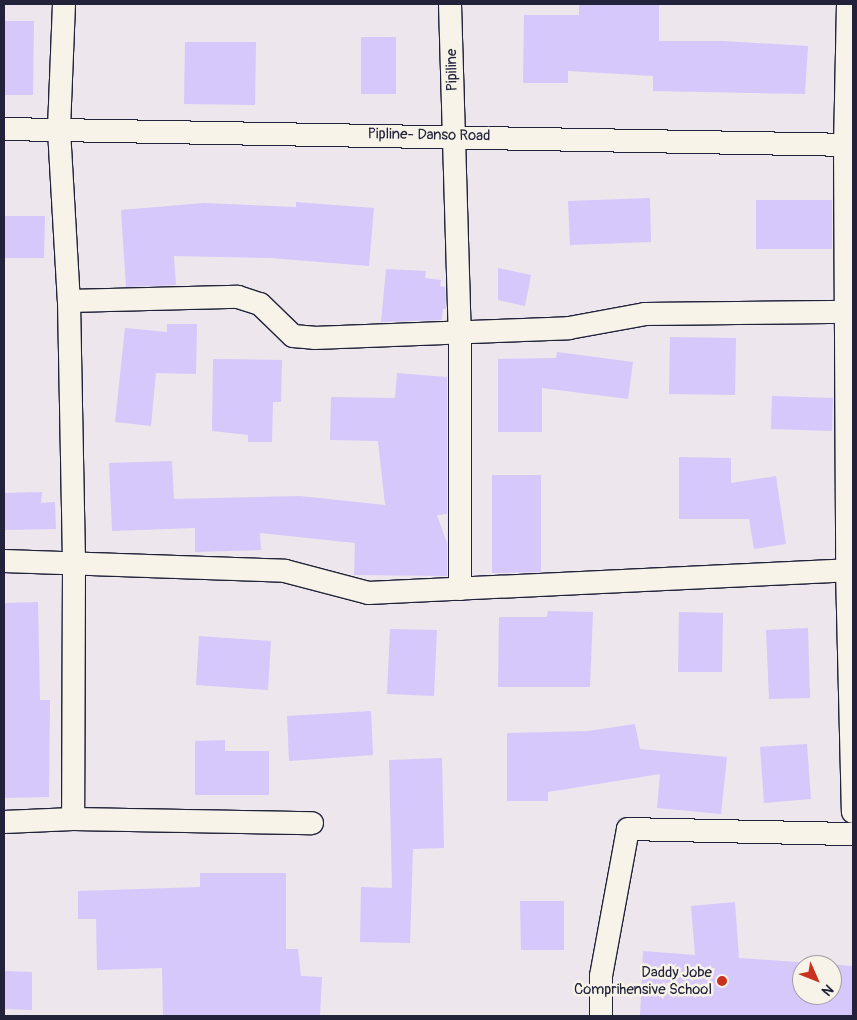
<!DOCTYPE html>
<html>
<head>
<meta charset="utf-8">
<style>
  body { margin:0 }
  #map { position:relative; width:857px; height:1020px; overflow:hidden; background:#ede6ed; font-family:Pangolin,sans-serif }
  div>[style] { position:absolute }
  .building>* { inset:0; background:#d6c8fa }
  .roads { filter:drop-shadow(1px 0 #22223b) drop-shadow(-1px 0 #22223b) drop-shadow(0 1px #22223b) drop-shadow(0 -1px #22223b) }
  .minor>* { height:22px; margin:-11px; padding:0 11px; transform-origin:11px; border-radius:11px; background:#f7f3e8 }
  .dots>* { width:14px; height:14px; translate:-50% -50%; box-sizing:border-box; border:2px solid #f7f3e8; border-radius:50% }
  span { translate:-50% -50%; white-space:nowrap; text-align:center; line-height:1.15; -webkit-text-stroke:5px #f7f3e8; paint-order:stroke }
  .street-label { font-size:15px; color:#22223b }
  .poi-label { font-size:15px; color:#22223b }
  .right { translate:-100% -50%; text-align:right }
  .frame { position:absolute; inset:0; border:5px solid #22223b; pointer-events:none }
  .north { position:absolute; left:792px; top:955px; width:50px; height:50px; box-sizing:border-box; background:#f7f3e8; border:1px solid #a29fa3; border-radius:50%; rotate:134deg; font-size:14px; font-weight:700; line-height:20px; text-align:center; color:#22223b }
  .north::after { content:''; display:block; margin:auto; width:18px; height:22px; background:#c8321e; clip-path:polygon(50% 0,100% 100%,50% 72%,0 100%) }
</style>
</head>
<body>
<div id="map">
  <div class="building">
    <div style="clip-path:polygon(579px 4px,659px 4px,659px 41px,723px 41px,808px 46px,805px 94px,653px 91px,653px 76px,568px 71px,568px 83px,523px 83px,524px 15px,579px 15px)"></div>
    <div style="clip-path:polygon(4px 21px,34px 21px,33px 95px,4px 95px)"></div>
    <div style="clip-path:polygon(361px 37px,396px 37px,396px 94px,361px 94px)"></div>
    <div style="clip-path:polygon(185px 42px,256px 42px,255px 105px,184px 104px)"></div>
    <div style="clip-path:polygon(650px 198px,651px 242px,570px 245px,568px 201px)"></div>
    <div style="clip-path:polygon(756px 200px,832px 200px,832px 249px,756px 249px)"></div>
    <div style="clip-path:polygon(296px 202px,374px 208px,369px 266px,270px 258px,174px 256px,176px 285px,126px 287px,121px 210px,204px 203px,296px 207px)"></div>
    <div style="clip-path:polygon(4px 216px,45px 216px,44px 258px,4px 258px)"></div>
    <div style="clip-path:polygon(498px 268px,531px 275px,525px 306px,498px 300px)"></div>
    <div style="clip-path:polygon(386px 269px,426px 271px,425px 278px,441px 280px,440px 286px,445px 287px,446px 309px,443px 309px,442px 320px,381px 322px)"></div>
    <div style="clip-path:polygon(167px 324px,197px 324px,196px 374px,156px 373px,151px 426px,115px 422px,125px 328px,167px 332px)"></div>
    <div style="clip-path:polygon(670px 337px,736px 338px,735px 395px,669px 394px)"></div>
    <div style="clip-path:polygon(557px 352px,633px 362px,628px 399px,542px 388px,542px 432px,498px 432px,498px 359px,556px 358px)"></div>
    <div style="clip-path:polygon(213px 359px,282px 360px,281px 402px,273px 402px,272px 442px,248px 442px,248px 435px,212px 431px)"></div>
    <div style="clip-path:polygon(397px 373px,447px 377px,447px 514px,437px 515px,447px 543px,447px 576px,354px 575px,355px 543px,260px 533px,261px 550px,195px 552px,195px 528px,112px 531px,109px 463px,172px 461px,174px 499px,300px 496px,385px 505px,378px 441px,330px 440px,331px 397px,395px 398px)"></div>
    <div style="clip-path:polygon(772px 396px,833px 398px,832px 431px,771px 429px)"></div>
    <div style="clip-path:polygon(679px 457px,731px 458px,731px 483px,776px 476px,786px 544px,754px 549px,749px 519px,679px 519px)"></div>
    <div style="clip-path:polygon(492px 475px,541px 475px,541px 572px,492px 573px)"></div>
    <div style="clip-path:polygon(42px 492px,41px 503px,55px 502px,56px 529px,4px 530px,4px 493px)"></div>
    <div style="clip-path:polygon(38px 602px,40px 700px,50px 700px,49px 797px,4px 798px,4px 603px)"></div>
    <div style="clip-path:polygon(548px 611px,593px 612px,590px 687px,498px 687px,499px 617px,547px 617px)"></div>
    <div style="clip-path:polygon(679px 612px,723px 613px,722px 672px,678px 672px)"></div>
    <div style="clip-path:polygon(808px 628px,810px 698px,769px 699px,766px 630px)"></div>
    <div style="clip-path:polygon(390px 629px,437px 630px,434px 696px,387px 694px)"></div>
    <div style="clip-path:polygon(199px 636px,271px 641px,268px 690px,196px 685px)"></div>
    <div style="clip-path:polygon(371px 711px,373px 755px,289px 761px,287px 716px)"></div>
    <div style="clip-path:polygon(635px 724px,640px 749px,727px 757px,721px 814px,657px 808px,660px 774px,548px 792px,548px 801px,507px 801px,507px 733px,588px 731px)"></div>
    <div style="clip-path:polygon(225px 740px,225px 751px,269px 751px,269px 795px,195px 795px,195px 741px)"></div>
    <div style="clip-path:polygon(807px 744px,811px 799px,764px 803px,760px 747px)"></div>
    <div style="clip-path:polygon(442px 758px,444px 848px,413px 849px,410px 943px,360px 942px,361px 887px,392px 888px,389px 760px)"></div>
    <div style="clip-path:polygon(200px 873px,286px 873px,286px 949px,298px 949px,301px 976px,322px 977px,320px 1016px,163px 1016px,162px 968px,97px 970px,96px 919px,78px 919px,78px 891px,200px 887px)"></div>
    <div style="clip-path:polygon(520px 901px,564px 901px,564px 950px,521px 950px)"></div>
    <div style="clip-path:polygon(evenodd,735px 902px,739px 958px,853px 966px,853px 1016px,640px 1016px,643px 951px,695px 955px,691px 906px,735px 902px,802px 965px,832px 965px,832px 995px,802px 995px,802px 965px)"></div>
    <div style="clip-path:polygon(4px 971px,32px 972px,32px 1010px,4px 1009px)"></div>
  </div>
  <div class="roads">
    <div class="minor">
      <div style="left:64px;top:4px;width:126px;rotate:92.3deg"></div>
      <div style="left:59px;top:130px;width:171px;rotate:86.7deg"></div>
      <div style="left:69px;top:301px;width:265px;rotate:88.9deg"></div>
      <div style="left:74px;top:566px;width:253px;rotate:90.2deg"></div>
      <div style="left:450px;top:4px;width:328px;rotate:88.3deg"></div>
      <div style="left:460px;top:332px;width:257px;rotate:90deg"></div>
      <div style="left:848px;top:4px;width:141px;rotate:91.2deg"></div>
      <div style="left:845px;top:145px;width:425px;rotate:89.7deg"></div>
      <div style="left:847px;top:570px;width:242px;rotate:88.6deg"></div>
      <div style="left:4px;top:129px;width:849px;rotate:1.08deg"></div>
      <div style="left:69px;top:301px;width:169px;rotate:-1.4deg"></div>
      <div style="left:238px;top:297px;width:23px;rotate:18deg"></div>
      <div style="left:260px;top:304px;width:46px;rotate:44.1deg"></div>
      <div style="left:293px;top:336px;width:21px;rotate:5deg"></div>
      <div style="left:314px;top:338px;width:255px;rotate:-2.2deg"></div>
      <div style="left:569px;top:328px;width:77px;rotate:-10.4deg"></div>
      <div style="left:645px;top:314px;width:208px;rotate:-0.6deg"></div>
      <div style="left:4px;top:561px;width:281px;rotate:2deg"></div>
      <div style="left:285px;top:571px;width:86px;rotate:14.8deg"></div>
      <div style="left:368px;top:593px;width:486px;rotate:-2.7deg"></div>
      <div style="left:4px;top:822px;width:69px;rotate:-2.5deg"></div>
      <div style="left:73px;top:819px;width:239px;rotate:1deg"></div>
      <div style="left:601px;top:1016px;width:40px;rotate:-90deg"></div>
      <div style="left:601px;top:976px;width:149px;rotate:-79.6deg"></div>
      <div style="left:628px;top:829px;width:225px;rotate:1.3deg"></div>
    </div>
  </div>
  <div class="dots">
    <div style="left:722px;top:981px;background:#c8321e"></div>
  </div>
  <div class="street-label">
    <span style="left:452px;top:70px;rotate:-91deg">Pipiline</span>
    <span style="left:429px;top:135px;rotate:1deg">Pipline- Danso Road</span>
  </div>
  <div class="poi-label">
    <span class="right" style="left:712px;top:981px">Daddy Jobe<br>Comprihensive School</span>
  </div>
  <div class="frame"></div>
  <div class="north">N</div>
</div>
</body>
</html>
